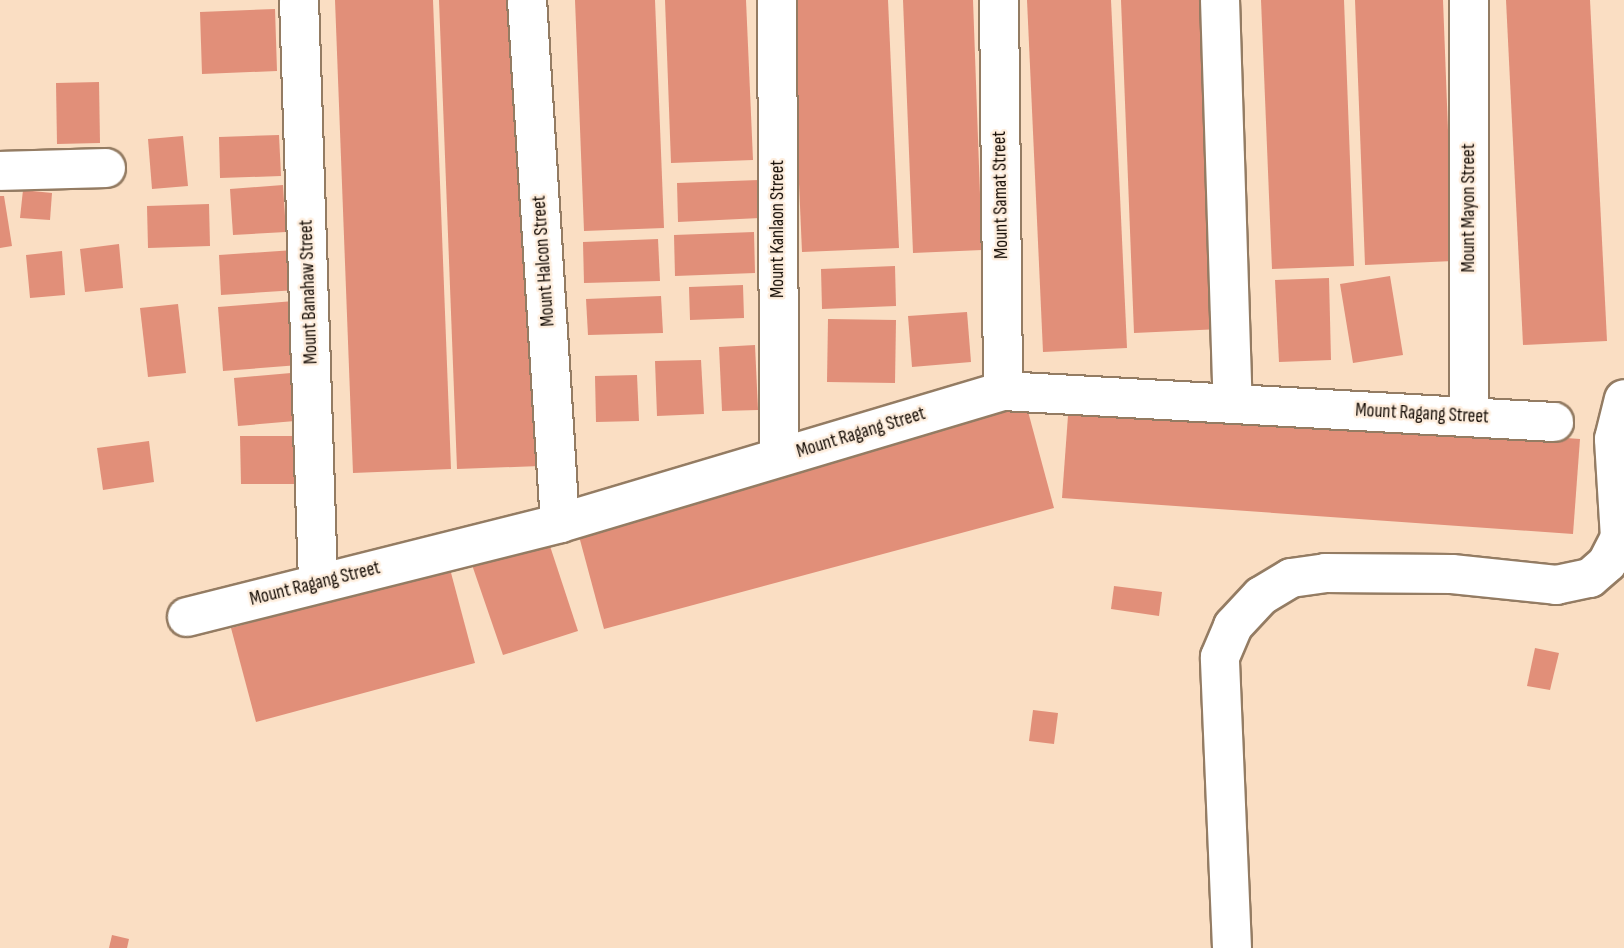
<!DOCTYPE html>
<html>
<head>
<meta charset="utf-8">
<style>
  body { margin:0 }
  #map { position:relative; width:1624px; height:948px; overflow:hidden; background:#fadec3; font-family:"Sofia Sans Condensed",sans-serif }
  div>[style] { position:absolute }
  .building>* { inset:0; background:#e18f79 }
  .roads { filter:drop-shadow(2px 0 #947c63) drop-shadow(-2px 0 #947c63) drop-shadow(0 2px #947c63) drop-shadow(0 -2px #947c63) }
  .street>* { height:38px; margin:-19px; padding:0 19px; transform-origin:19px; border-radius:19px; background:#fff }
  span { translate:-50% -50%; white-space:nowrap; text-align:center; line-height:1.15; -webkit-text-stroke:5px #feeede; paint-order:stroke }
  .street-label { font-size:19px; color:#130a03 }
</style>
</head>
<body>
<div id="map">
  <div class="building">
    <div style="clip-path:polygon(335px 0,433px 0,451px 469px,353px 473px)"></div>
    <div style="clip-path:polygon(439px 0,524px 0,540px 466px,457px 469px)"></div>
    <div style="clip-path:polygon(575px 0,655px 0,664px 228px,584px 231px)"></div>
    <div style="clip-path:polygon(665px 0,746px 0,753px 160px,671px 163px)"></div>
    <div style="clip-path:polygon(791px 0,888px 0,899px 248px,802px 252px)"></div>
    <div style="clip-path:polygon(903px 0,973px 0,982px 250px,913px 253px)"></div>
    <div style="clip-path:polygon(1027px 0,1111px 0,1127px 348px,1043px 352px)"></div>
    <div style="clip-path:polygon(1121px 0,1208px 0,1221px 329px,1134px 333px)"></div>
    <div style="clip-path:polygon(1261px 0,1344px 0,1354px 266px,1272px 269px)"></div>
    <div style="clip-path:polygon(1355px 0,1443px 0,1453px 261px,1365px 265px)"></div>
    <div style="clip-path:polygon(1506px 0,1590px 0,1607px 341px,1523px 345px)"></div>
    <div style="clip-path:polygon(275px 9px,277px 71px,202px 74px,200px 12px)"></div>
    <div style="clip-path:polygon(99px 82px,100px 143px,57px 144px,56px 83px)"></div>
    <div style="clip-path:polygon(279px 135px,281px 176px,220px 178px,219px 137px)"></div>
    <div style="clip-path:polygon(183px 136px,188px 186px,152px 189px,148px 139px)"></div>
    <div style="clip-path:polygon(759px 180px,760px 218px,678px 222px,677px 183px)"></div>
    <div style="clip-path:polygon(283px 185px,286px 232px,233px 235px,230px 189px)"></div>
    <div style="clip-path:polygon(23px 190px,52px 193px,50px 220px,20px 218px)"></div>
    <div style="clip-path:polygon(0 196px,4px 196px,12px 246px,0 248px)"></div>
    <div style="clip-path:polygon(209px 204px,210px 246px,148px 248px,147px 206px)"></div>
    <div style="clip-path:polygon(754px 232px,755px 273px,675px 276px,674px 235px)"></div>
    <div style="clip-path:polygon(658px 239px,660px 281px,584px 283px,583px 242px)"></div>
    <div style="clip-path:polygon(119px 244px,123px 288px,85px 292px,80px 249px)"></div>
    <div style="clip-path:polygon(294px 250px,297px 290px,221px 295px,219px 255px)"></div>
    <div style="clip-path:polygon(62px 251px,65px 295px,30px 298px,26px 255px)"></div>
    <div style="clip-path:polygon(895px 266px,896px 306px,822px 309px,821px 269px)"></div>
    <div style="clip-path:polygon(1390px 276px,1403px 355px,1353px 363px,1340px 284px)"></div>
    <div style="clip-path:polygon(1329px 278px,1331px 360px,1279px 362px,1275px 280px)"></div>
    <div style="clip-path:polygon(743px 285px,744px 318px,690px 320px,689px 287px)"></div>
    <div style="clip-path:polygon(661px 296px,663px 333px,588px 335px,586px 299px)"></div>
    <div style="clip-path:polygon(294px 301px,299px 365px,223px 371px,218px 307px)"></div>
    <div style="clip-path:polygon(178px 304px,186px 373px,148px 377px,140px 308px)"></div>
    <div style="clip-path:polygon(967px 312px,971px 362px,912px 367px,908px 316px)"></div>
    <div style="clip-path:polygon(828px 319px,896px 320px,895px 383px,827px 382px)"></div>
    <div style="clip-path:polygon(755px 345px,758px 410px,722px 411px,719px 347px)"></div>
    <div style="clip-path:polygon(701px 360px,704px 414px,657px 416px,655px 361px)"></div>
    <div style="clip-path:polygon(291px 373px,295px 421px,238px 426px,234px 378px)"></div>
    <div style="clip-path:polygon(637px 375px,639px 421px,596px 422px,595px 376px)"></div>
    <div style="clip-path:polygon(1069px 402px,1580px 439px,1573px 534px,1062px 498px)"></div>
    <div style="clip-path:polygon(1026px 404px,1054px 508px,604px 629px,576px 525px)"></div>
    <div style="clip-path:polygon(240px 436px,298px 436px,299px 484px,241px 484px)"></div>
    <div style="clip-path:polygon(149px 441px,154px 482px,103px 490px,97px 448px)"></div>
    <div style="clip-path:polygon(547px 537px,578px 631px,503px 655px,471px 562px)"></div>
    <div style="clip-path:polygon(450px 569px,475px 663px,256px 722px,231px 628px)"></div>
    <div style="clip-path:polygon(1114px 586px,1162px 592px,1159px 616px,1111px 609px)"></div>
    <div style="clip-path:polygon(1535px 648px,1559px 653px,1550px 690px,1527px 686px)"></div>
    <div style="clip-path:polygon(1033px 710px,1058px 713px,1054px 744px,1029px 741px)"></div>
    <div style="clip-path:polygon(112px 935px,129px 939px,127px 948px,109px 948px)"></div>
  </div>
  <div class="roads">
    <div class="street">
      <div style="left:299px;top:0;width:583px;rotate:88.13deg"></div>
      <div style="left:527px;top:0;width:524px;rotate:86.39deg"></div>
      <div style="left:777px;top:0;width:457px;rotate:89.7deg"></div>
      <div style="left:999px;top:0;width:391px;rotate:89.4deg"></div>
      <div style="left:1220px;top:0;width:403px;rotate:88.2deg"></div>
      <div style="left:1469px;top:0;width:416px;rotate:90deg"></div>
      <div style="left:0;top:171px;width:106px;rotate:-1.6deg"></div>
      <div style="left:187px;top:617px;width:385px;rotate:-14.1deg"></div>
      <div style="left:560px;top:523px;width:462px;rotate:-16.6deg"></div>
      <div style="left:1003px;top:391px;width:552px;rotate:3.22deg"></div>
      <div style="left:1232px;top:948px;width:291px;rotate:-92.4deg"></div>
      <div style="left:1220px;top:657px;width:34px;rotate:-67deg"></div>
      <div style="left:1233px;top:626px;width:41px;rotate:-47deg"></div>
      <div style="left:1261px;top:596px;width:35px;rotate:-31deg"></div>
      <div style="left:1291px;top:578px;width:34px;rotate:-8deg"></div>
      <div style="left:1325px;top:573px;width:127px;rotate:0.5deg"></div>
      <div style="left:1452px;top:574px;width:105px;rotate:6deg"></div>
      <div style="left:1556px;top:585px;width:35px;rotate:-12deg"></div>
      <div style="left:1590px;top:578px;width:23px;rotate:-41deg"></div>
      <div style="left:1607px;top:563px;width:28px;rotate:-63deg"></div>
      <div style="left:1620px;top:538px;width:99px;rotate:-93.5deg"></div>
      <div style="left:1614px;top:439px;width:41px;rotate:-76deg"></div>
    </div>
  </div>
  <div class="street-label">
    <span style="left:1001px;top:195px;rotate:-91deg">Mount Samat Street</span>
    <span style="left:1469px;top:208px;rotate:-90deg">Mount Mayon Street</span>
    <span style="left:778px;top:229px;rotate:-90deg">Mount Kanlaon Street</span>
    <span style="left:544px;top:261px;rotate:-94deg">Mount Halcon Street</span>
    <span style="left:309px;top:292px;rotate:-92deg">Mount Banahaw Street</span>
    <span style="left:1422px;top:414px;rotate:3deg">Mount Ragang Street</span>
    <span style="left:861px;top:433px;rotate:-17deg">Mount Ragang Street</span>
    <span style="left:315px;top:584px;rotate:-14deg">Mount Ragang Street</span>
  </div>
</div>
</body>
</html>
